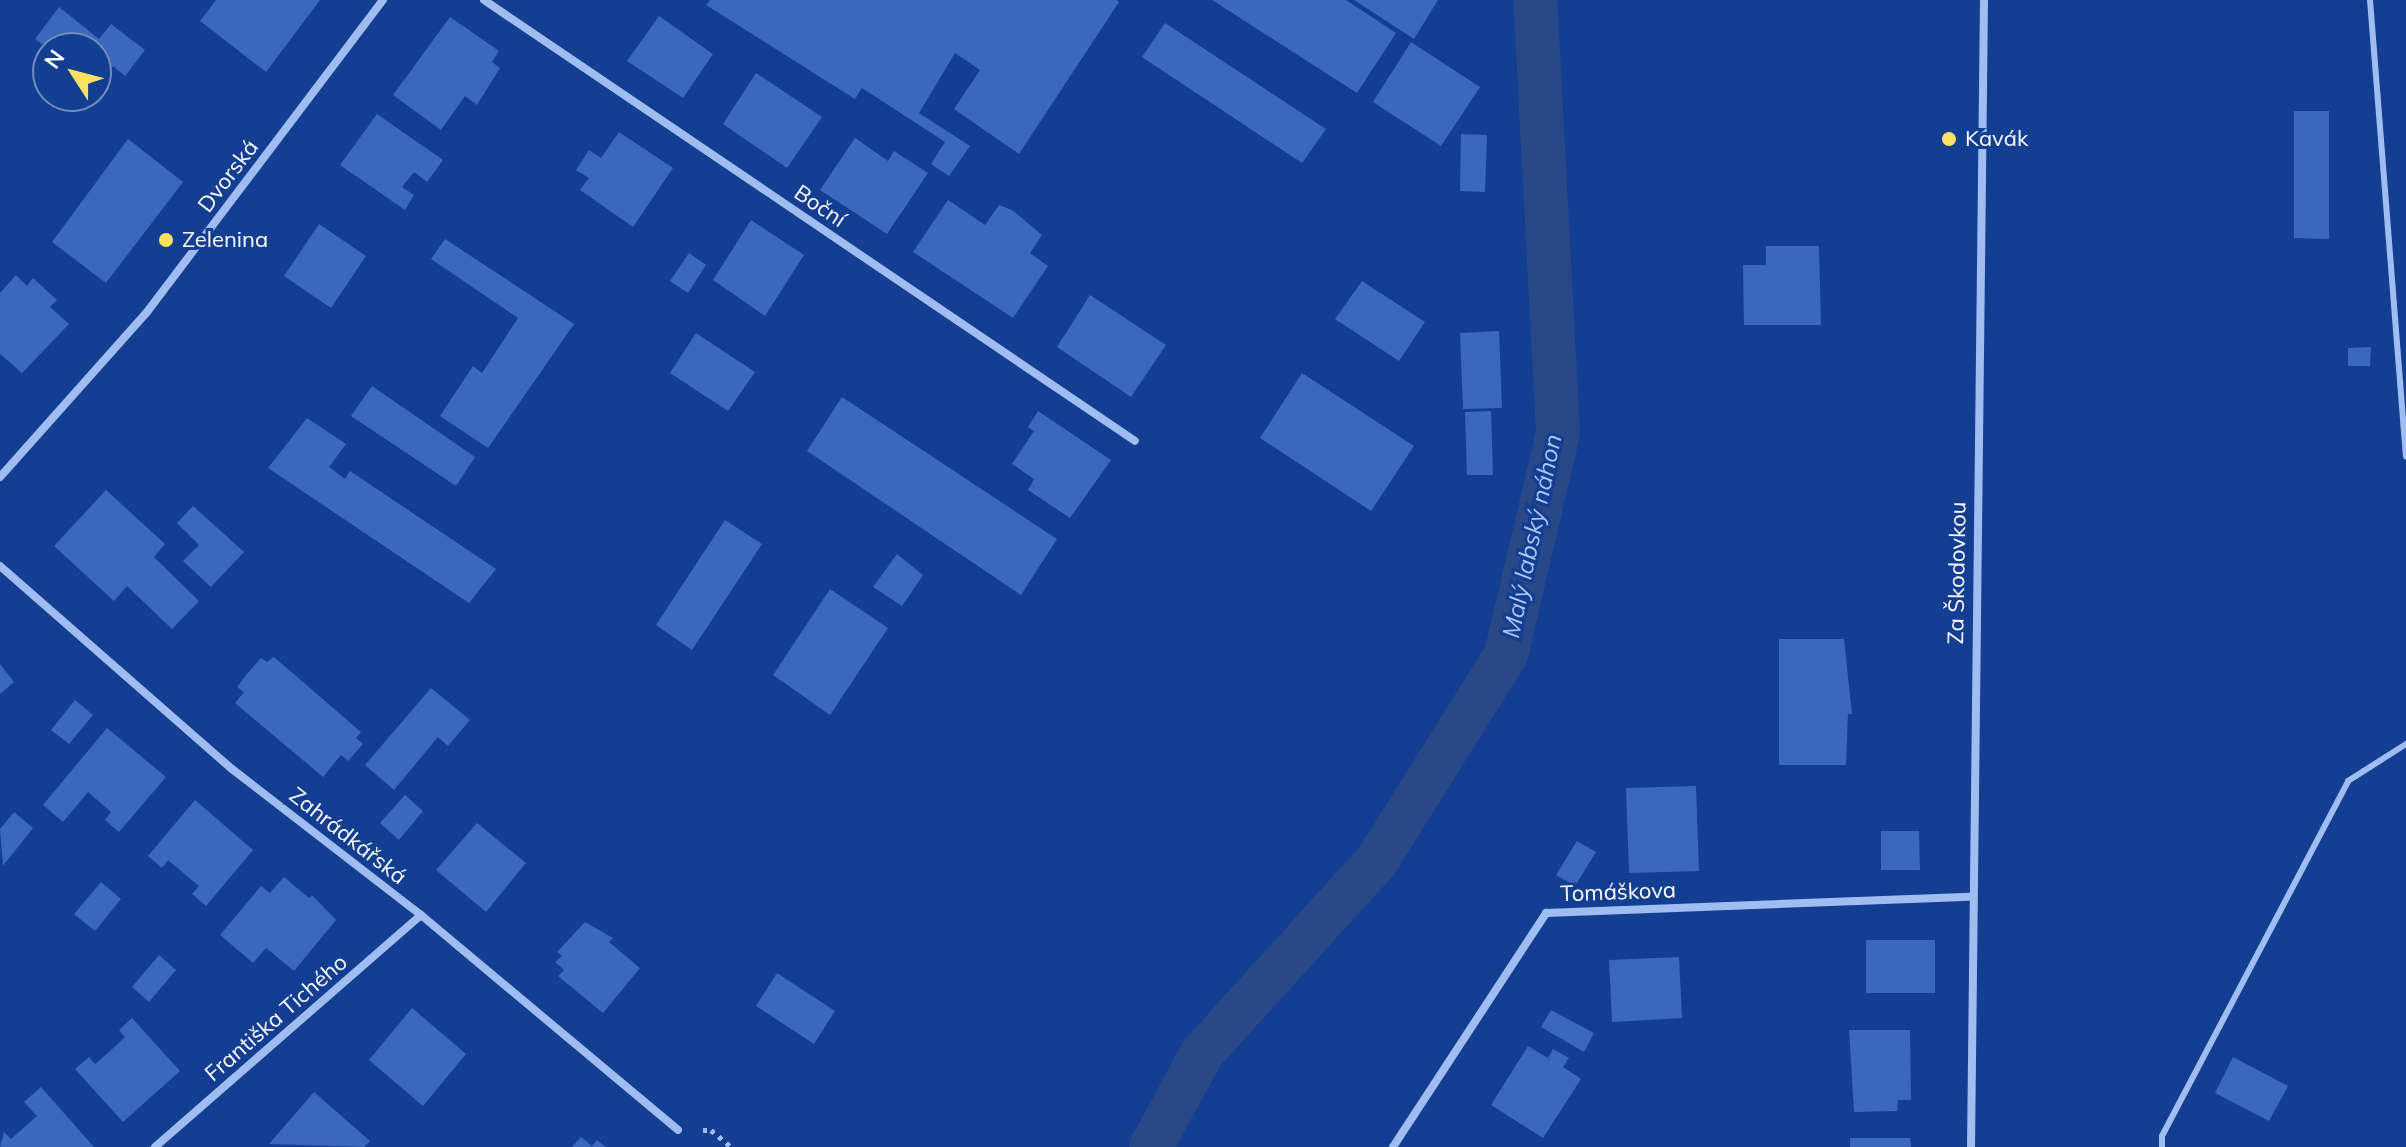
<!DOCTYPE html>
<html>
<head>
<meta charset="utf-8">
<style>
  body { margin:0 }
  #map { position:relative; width:2406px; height:1147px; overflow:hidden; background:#133e92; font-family:Mulish,sans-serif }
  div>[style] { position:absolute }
  .canal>* { height:44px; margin:-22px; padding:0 22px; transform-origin:22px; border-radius:22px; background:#294888 }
  .building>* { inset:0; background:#3c68bb }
  .path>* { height:5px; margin-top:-2.5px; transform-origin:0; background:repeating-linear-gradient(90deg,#a0bdf2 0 4px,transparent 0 10px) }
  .service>* { height:6px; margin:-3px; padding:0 3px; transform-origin:3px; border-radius:3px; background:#a0bdf2 }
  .minor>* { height:8px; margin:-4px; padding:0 4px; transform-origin:4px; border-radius:4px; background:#a0bdf2 }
  .dots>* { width:22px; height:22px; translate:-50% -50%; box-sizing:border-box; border:4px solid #133e92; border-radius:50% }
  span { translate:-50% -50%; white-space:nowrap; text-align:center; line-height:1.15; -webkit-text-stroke:6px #133e92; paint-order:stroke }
  .poi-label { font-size:22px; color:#fff }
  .left { translate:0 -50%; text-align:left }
  .street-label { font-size:22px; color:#fff }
  .water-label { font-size:24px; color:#adc8f9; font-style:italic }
  .north { position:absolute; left:32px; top:32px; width:80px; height:80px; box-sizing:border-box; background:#133e92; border:2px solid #718bbe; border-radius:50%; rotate:306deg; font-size:22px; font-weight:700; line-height:32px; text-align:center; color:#fff }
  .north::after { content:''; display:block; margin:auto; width:28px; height:36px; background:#ffe161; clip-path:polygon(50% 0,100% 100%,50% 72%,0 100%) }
</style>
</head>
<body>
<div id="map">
  <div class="canal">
    <div style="left:1151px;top:1147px;width:107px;rotate:-61.5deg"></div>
    <div style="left:1202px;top:1053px;width:258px;rotate:-47.7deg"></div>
    <div style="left:1376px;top:862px;width:244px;rotate:-57.9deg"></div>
    <div style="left:1506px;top:655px;width:228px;rotate:-76.8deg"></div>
    <div style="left:1558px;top:433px;width:434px;rotate:-93deg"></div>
  </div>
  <div class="building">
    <div style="clip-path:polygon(216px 0,320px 0,266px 72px,200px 21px)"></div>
    <div style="clip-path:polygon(710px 0,1117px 0,1119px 2px,1019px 154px,954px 109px,980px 70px,955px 53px,919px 113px,970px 146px,949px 176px,931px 164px,945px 142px,862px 88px,855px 99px,706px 5px)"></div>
    <div style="clip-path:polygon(1212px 0,1346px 0,1396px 33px,1357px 93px)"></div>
    <div style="clip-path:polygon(1354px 0,1438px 0,1414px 39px)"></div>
    <div style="clip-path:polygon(59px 7px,99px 39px,111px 24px,145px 50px,125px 76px,113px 66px,96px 89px,96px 48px,47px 48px,35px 39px)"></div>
    <div style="clip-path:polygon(659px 16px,713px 54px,683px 98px,627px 61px)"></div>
    <div style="clip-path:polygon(450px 17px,499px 51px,492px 62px,500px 68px,477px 105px,465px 96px,441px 130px,393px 95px)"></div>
    <div style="clip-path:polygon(1165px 23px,1326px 129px,1302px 163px,1142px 57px)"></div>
    <div style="clip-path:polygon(1411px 42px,1480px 87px,1441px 146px,1373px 102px)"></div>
    <div style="clip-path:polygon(756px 73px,822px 117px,787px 168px,723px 124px)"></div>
    <div style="clip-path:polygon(2294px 111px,2329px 111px,2329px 239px,2294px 238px)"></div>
    <div style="clip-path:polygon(377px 114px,443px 160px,427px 182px,414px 172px,402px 187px,414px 195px,405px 210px,340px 165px)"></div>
    <div style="clip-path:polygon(619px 132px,673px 168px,633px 227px,580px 190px,589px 178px,576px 170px,589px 150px,601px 158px)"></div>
    <div style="clip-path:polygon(1461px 134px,1487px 135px,1485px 192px,1460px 191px)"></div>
    <div style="clip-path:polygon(855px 138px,888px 161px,894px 151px,928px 173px,887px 234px,820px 190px)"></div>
    <div style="clip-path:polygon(128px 139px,183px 182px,106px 283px,52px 242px)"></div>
    <div style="clip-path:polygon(948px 200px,985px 225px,999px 205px,1012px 210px,1042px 235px,1030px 253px,1048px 266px,1013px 318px,913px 252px)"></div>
    <div style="clip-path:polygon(751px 220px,804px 255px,765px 316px,713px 280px)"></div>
    <div style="clip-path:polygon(319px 224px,366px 256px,331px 308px,284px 276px)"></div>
    <div style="clip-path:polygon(445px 239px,574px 324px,488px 448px,440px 416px,473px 366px,482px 373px,518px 318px,431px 259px)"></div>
    <div style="clip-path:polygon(1766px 246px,1819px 246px,1821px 325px,1744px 325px,1743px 265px,1766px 265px)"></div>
    <div style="clip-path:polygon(689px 253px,706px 265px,688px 293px,670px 281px)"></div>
    <div style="clip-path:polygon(16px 275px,27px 286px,33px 278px,57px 300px,50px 307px,69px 324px,22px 373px,0 354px,0 293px)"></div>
    <div style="clip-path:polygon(1362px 281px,1425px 322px,1399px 361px,1335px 319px)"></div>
    <div style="clip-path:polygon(1090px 295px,1166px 345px,1131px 397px,1057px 347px)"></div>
    <div style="clip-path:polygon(1499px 331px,1502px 408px,1463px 409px,1460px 333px)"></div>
    <div style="clip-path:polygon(696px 333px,755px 372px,728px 411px,670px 373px)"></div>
    <div style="clip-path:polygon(2371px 347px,2370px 366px,2348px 366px,2348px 348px)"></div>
    <div style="clip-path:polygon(1302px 373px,1414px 446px,1371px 511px,1260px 438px)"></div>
    <div style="clip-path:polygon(372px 386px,475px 457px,456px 486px,351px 416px)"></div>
    <div style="clip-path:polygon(842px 397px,1057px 539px,1021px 595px,807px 451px)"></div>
    <div style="clip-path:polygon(1038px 411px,1111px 460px,1070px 518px,1028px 490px,1034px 479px,1012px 464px,1034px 431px,1028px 427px)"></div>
    <div style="clip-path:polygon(1491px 411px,1493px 475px,1467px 475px,1465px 412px)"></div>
    <div style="clip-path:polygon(307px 418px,346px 444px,329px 467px,345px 479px,350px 471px,496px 569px,469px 603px,268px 468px)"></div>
    <div style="clip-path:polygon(106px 490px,165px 544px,154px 557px,199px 601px,172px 629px,127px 586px,114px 601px,54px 546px)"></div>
    <div style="clip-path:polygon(193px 506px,244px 552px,211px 587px,183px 561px,199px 545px,177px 523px)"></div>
    <div style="clip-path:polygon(725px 520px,762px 544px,692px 650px,656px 625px)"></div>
    <div style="clip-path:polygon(897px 554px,923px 575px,902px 606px,873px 587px)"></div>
    <div style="clip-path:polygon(830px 589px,888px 628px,830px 715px,773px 675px)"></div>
    <div style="clip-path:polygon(1779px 639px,1844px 639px,1852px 714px,1848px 714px,1846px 765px,1779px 765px)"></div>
    <div style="clip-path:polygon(274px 657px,361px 732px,356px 738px,363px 744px,348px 761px,341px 755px,323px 777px,235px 703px,244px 692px,237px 687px,246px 675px,261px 658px,267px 662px)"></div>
    <div style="clip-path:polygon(0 664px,14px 682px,0 694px)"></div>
    <div style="clip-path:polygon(431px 688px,470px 720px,448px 746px,438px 737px,394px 790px,365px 765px)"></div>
    <div style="clip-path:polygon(75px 700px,93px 715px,69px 744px,51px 730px)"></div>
    <div style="clip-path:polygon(107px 728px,166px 777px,119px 832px,105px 820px,111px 812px,88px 792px,63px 822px,43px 805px)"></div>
    <div style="clip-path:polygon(1696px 786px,1699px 871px,1629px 873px,1626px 788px)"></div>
    <div style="clip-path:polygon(405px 795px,423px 811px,399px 840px,380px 823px)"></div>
    <div style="clip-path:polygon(195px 800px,253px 850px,206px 906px,192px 894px,199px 886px,168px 860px,162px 868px,148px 856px)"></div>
    <div style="clip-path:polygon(14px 812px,33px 828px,3px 866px,0 829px)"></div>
    <div style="clip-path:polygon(477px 823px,526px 863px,486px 912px,436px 870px)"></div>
    <div style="clip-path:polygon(1881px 831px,1919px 831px,1920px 870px,1881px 870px)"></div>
    <div style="clip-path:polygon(1577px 841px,1596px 852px,1575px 886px,1556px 875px)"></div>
    <div style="clip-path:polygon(284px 877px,309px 898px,312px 895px,336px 920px,294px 971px,266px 948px,253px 963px,220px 935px,261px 886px,270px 893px)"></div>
    <div style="clip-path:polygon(101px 882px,121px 899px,95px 931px,74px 914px)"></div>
    <div style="clip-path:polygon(585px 922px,613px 938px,609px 942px,640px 968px,603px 1013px,558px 976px,564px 970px,555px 962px,562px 956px,557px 952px)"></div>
    <div style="clip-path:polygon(1866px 940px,1935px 940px,1935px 993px,1866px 993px)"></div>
    <div style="clip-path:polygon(159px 955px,176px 970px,149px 1002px,132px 987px)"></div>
    <div style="clip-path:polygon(1679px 957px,1682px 1018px,1612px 1022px,1609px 960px)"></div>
    <div style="clip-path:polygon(777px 973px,835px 1011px,814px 1044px,756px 1006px)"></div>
    <div style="clip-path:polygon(412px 1008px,466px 1054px,423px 1106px,369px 1060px)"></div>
    <div style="clip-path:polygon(1551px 1010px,1594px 1033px,1584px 1052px,1541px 1027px)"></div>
    <div style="clip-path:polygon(132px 1018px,180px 1071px,123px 1122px,75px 1069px,89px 1057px,95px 1064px,110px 1051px,125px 1037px,119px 1030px)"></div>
    <div style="clip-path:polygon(1849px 1030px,1910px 1030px,1911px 1100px,1898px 1100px,1897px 1111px,1854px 1112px)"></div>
    <div style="clip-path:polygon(1528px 1046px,1548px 1058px,1553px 1049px,1569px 1058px,1563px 1067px,1581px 1079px,1543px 1138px,1491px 1105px)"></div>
    <div style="clip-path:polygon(2233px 1057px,2288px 1086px,2269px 1121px,2215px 1093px)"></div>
    <div style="clip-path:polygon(41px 1087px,94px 1147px,0 1147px,4px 1132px,11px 1139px,37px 1116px,24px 1102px)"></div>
    <div style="clip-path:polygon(314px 1092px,370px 1141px,364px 1147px,269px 1144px)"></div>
    <div style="clip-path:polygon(581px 1137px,592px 1146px,597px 1140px,606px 1147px,572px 1147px)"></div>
    <div style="clip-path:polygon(1850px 1138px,1910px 1138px,1911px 1147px,1850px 1147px)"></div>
  </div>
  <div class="path">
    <div style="left:703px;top:1130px;width:8px"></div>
    <div style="left:711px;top:1130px;width:26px;rotate:40deg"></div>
  </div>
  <div class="service">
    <div style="left:2370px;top:0;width:458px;rotate:85.5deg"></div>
    <div style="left:2162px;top:1147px;width:11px;rotate:-90deg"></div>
    <div style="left:2162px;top:1136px;width:401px;rotate:-62.3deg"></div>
    <div style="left:2348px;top:781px;width:69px;rotate:-32.5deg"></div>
  </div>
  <div class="minor">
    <div style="left:484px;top:0;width:786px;rotate:34.11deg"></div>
    <div style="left:0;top:477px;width:221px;rotate:-48.3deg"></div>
    <div style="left:147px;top:312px;width:391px;rotate:-52.9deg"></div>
    <div style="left:0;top:566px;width:308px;rotate:41.2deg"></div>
    <div style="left:232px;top:769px;width:239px;rotate:37.7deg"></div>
    <div style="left:421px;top:915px;width:335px;rotate:39.9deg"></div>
    <div style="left:155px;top:1147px;width:353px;rotate:-41.1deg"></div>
    <div style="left:1393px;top:1147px;width:280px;rotate:-56.8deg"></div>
    <div style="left:1546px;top:913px;width:424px;rotate:-2.2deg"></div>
    <div style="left:1971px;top:1147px;width:1147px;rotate:-89.35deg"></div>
  </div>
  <div class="dots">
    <div style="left:1949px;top:139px;background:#ffe161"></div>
    <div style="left:166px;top:240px;background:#ffe161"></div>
  </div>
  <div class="poi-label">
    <span class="left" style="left:1965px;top:139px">Kavák</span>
    <span class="left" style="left:182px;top:240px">Zelenina</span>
  </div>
  <div class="street-label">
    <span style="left:228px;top:176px;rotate:-53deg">Dvorská</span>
    <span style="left:820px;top:206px;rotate:34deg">Boční</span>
    <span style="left:1957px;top:573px;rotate:-89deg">Za Škodovkou</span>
    <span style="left:348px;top:836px;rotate:38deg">Zahrádkářská</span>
    <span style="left:1618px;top:892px;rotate:-2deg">Tomáškova</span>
    <span style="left:276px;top:1018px;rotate:-41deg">Františka Tichého</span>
  </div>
  <div class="water-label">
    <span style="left:1532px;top:536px;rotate:-78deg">Malý labský náhon</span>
  </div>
  <div class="north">N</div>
</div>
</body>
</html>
